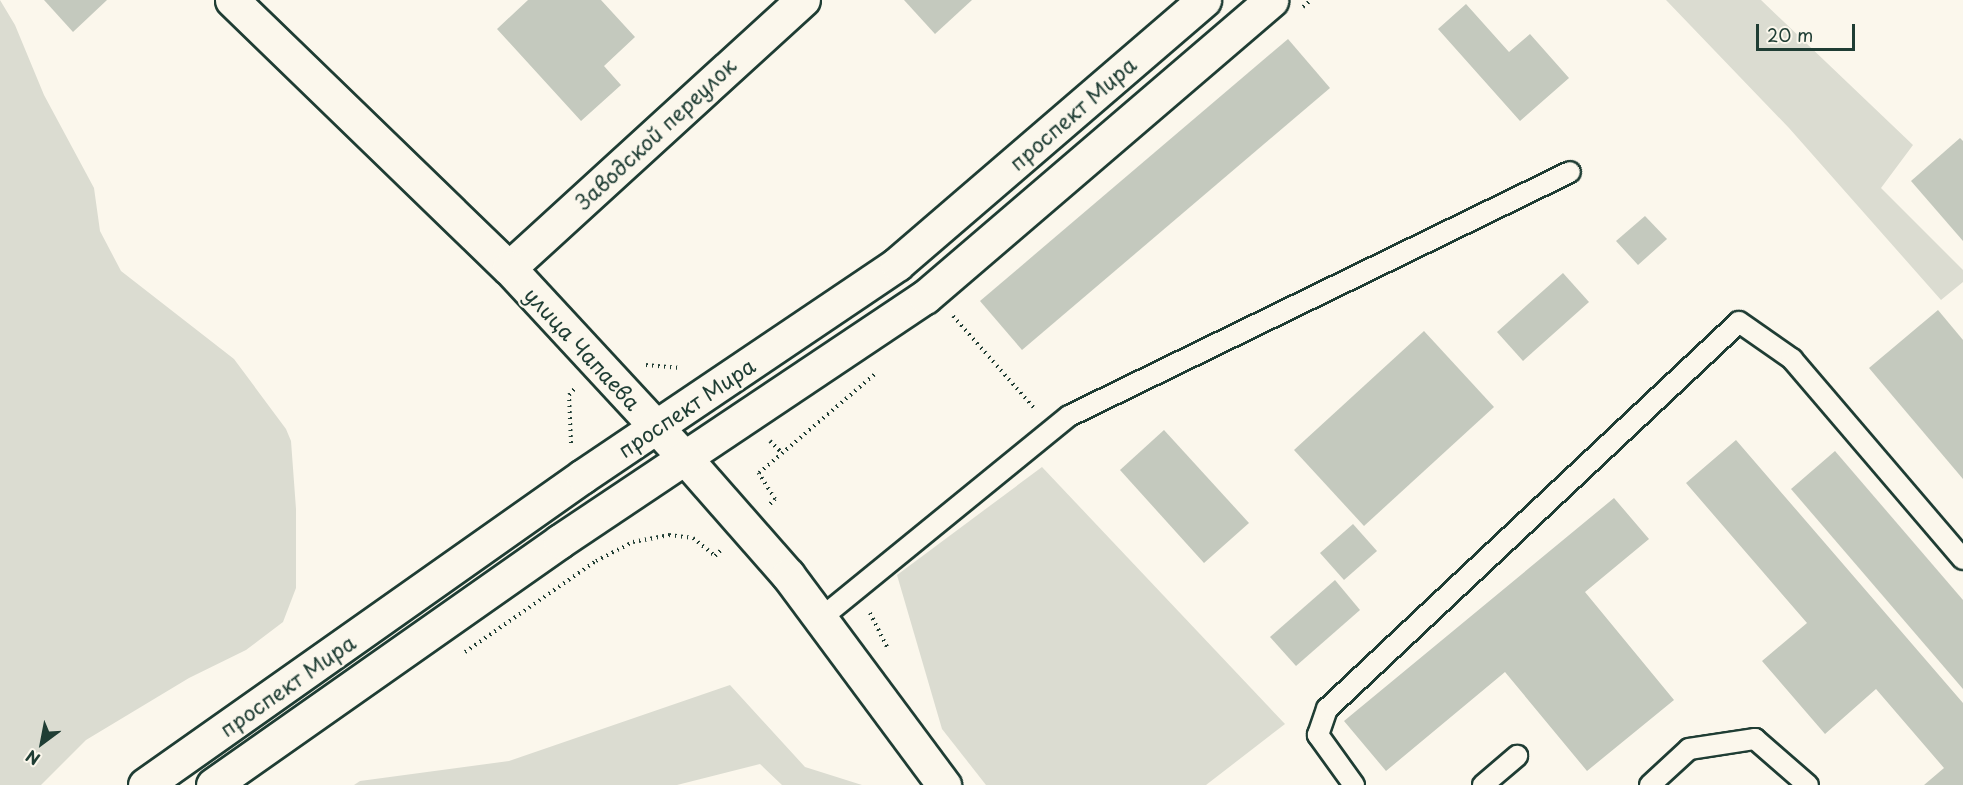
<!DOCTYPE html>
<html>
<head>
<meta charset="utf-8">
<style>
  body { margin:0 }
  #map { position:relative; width:1963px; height:785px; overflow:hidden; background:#fbf7ec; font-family:"Playpen Sans",sans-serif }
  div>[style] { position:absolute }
  .green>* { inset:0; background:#dbdcd1 }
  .building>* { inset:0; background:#c4c9be }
  .path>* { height:4px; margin-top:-2px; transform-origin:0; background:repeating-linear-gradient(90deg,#1f3d34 0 1.5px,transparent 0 6px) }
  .roads { filter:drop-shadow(2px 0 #1f3d34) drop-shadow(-2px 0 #1f3d34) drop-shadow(0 2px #1f3d34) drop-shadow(0 -2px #1f3d34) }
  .lane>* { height:20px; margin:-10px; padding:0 10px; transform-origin:10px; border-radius:10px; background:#fbf7ec }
  .street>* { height:33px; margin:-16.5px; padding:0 16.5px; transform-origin:16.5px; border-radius:16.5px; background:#fbf7ec }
  .secondary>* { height:33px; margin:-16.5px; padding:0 16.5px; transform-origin:16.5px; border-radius:16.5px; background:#fbf7ec }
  span { translate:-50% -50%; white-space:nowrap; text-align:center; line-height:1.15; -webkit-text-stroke:4.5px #fbf7ec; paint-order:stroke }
  .street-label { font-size:21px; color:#1f3d34 }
  .north { position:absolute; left:12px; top:713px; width:60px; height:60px; -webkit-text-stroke:4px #fbf7ec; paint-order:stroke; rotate:212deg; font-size:16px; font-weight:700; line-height:24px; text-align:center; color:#1f3d34 }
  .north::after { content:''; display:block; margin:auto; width:21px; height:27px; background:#1f3d34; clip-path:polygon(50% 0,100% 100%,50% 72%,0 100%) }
  .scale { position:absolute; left:1756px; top:24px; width:99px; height:27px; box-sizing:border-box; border:3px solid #1f3d34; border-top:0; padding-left:8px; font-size:18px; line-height:21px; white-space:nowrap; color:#1f3d34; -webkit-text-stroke:4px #fbf7ec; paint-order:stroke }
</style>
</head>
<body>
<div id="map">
  <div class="green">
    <div style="clip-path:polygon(0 0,15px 25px,44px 95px,94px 188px,100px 231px,121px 271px,234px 359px,286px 429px,291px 441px,296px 509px,296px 588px,283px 622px,246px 650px,189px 678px,86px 740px,41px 785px,0 785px)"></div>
    <div style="clip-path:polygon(1666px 0,1761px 0,1913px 145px,1881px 188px,1963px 270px,1963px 282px,1941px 300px,1789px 128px)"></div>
    <div style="clip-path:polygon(1042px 467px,1285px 724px,1206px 785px,986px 785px,942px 729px,897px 575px)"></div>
    <div style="clip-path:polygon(730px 685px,805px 767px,862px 785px,782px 785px,760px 764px,677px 785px,354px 785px,360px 781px,509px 761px)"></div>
  </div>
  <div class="building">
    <div style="clip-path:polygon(44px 0,107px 0,73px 32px)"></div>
    <div style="clip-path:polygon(528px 0,601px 0,635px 37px,604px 66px,621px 85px,581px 121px,497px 29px)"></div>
    <div style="clip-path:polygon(904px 0,972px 0,935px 34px)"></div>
    <div style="clip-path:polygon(1466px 4px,1509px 52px,1530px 34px,1569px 78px,1520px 121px,1438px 29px)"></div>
    <div style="clip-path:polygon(1288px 39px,1330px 88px,1022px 350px,980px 301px)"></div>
    <div style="clip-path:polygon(1960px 138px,1963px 141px,1963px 241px,1911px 181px)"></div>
    <div style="clip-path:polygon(1645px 216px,1667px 239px,1638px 265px,1616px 241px)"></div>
    <div style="clip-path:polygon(1563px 273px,1589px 302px,1523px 361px,1497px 332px)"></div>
    <div style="clip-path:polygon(1938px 310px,1963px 340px,1963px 479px,1869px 368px)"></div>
    <div style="clip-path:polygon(1424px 331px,1494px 407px,1364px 526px,1294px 450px)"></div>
    <div style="clip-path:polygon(1164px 430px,1249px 523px,1204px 563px,1120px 470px)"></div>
    <div style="clip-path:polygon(1736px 440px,1963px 703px,1963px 785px,1924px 785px,1944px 768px,1876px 689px,1825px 734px,1762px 661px,1807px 623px,1686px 483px)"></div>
    <div style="clip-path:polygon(1835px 451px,1963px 600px,1963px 689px,1791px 489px)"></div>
    <div style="clip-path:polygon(1614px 498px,1649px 539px,1585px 592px,1674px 700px,1587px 771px,1505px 672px,1386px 771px,1344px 721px)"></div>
    <div style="clip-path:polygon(1353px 524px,1377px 551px,1344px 580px,1320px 553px)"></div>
    <div style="clip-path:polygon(1335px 580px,1360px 610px,1296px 666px,1270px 637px)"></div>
  </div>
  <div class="path">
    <div style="left:1303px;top:7px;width:11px;rotate:-41deg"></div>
    <div style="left:953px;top:316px;width:124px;rotate:48.6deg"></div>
    <div style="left:646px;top:365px;width:34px;rotate:5deg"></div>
    <div style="left:770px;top:441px;width:17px;rotate:45deg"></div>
    <div style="left:571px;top:443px;width:48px;rotate:-92.4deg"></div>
    <div style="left:569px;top:395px;width:11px;rotate:-49deg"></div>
    <div style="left:770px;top:504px;width:7px;rotate:-45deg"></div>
    <div style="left:775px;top:499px;width:31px;rotate:-122deg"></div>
    <div style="left:759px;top:473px;width:154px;rotate:-40.5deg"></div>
    <div style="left:870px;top:613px;width:40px;rotate:63.4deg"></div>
    <div style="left:465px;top:652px;width:160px;rotate:-34.8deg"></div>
    <div style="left:596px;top:561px;width:42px;rotate:-27.2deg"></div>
    <div style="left:633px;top:542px;width:37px;rotate:-11deg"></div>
    <div style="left:669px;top:535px;width:24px;rotate:7deg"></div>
    <div style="left:693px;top:538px;width:28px;rotate:39deg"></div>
    <div style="left:715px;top:556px;width:8px;rotate:-45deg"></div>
  </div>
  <div class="roads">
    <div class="lane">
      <div style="left:820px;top:619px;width:321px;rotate:-39.2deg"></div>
      <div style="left:1069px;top:416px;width:557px;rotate:-25.97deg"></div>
      <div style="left:1354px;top:785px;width:62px;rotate:-125.8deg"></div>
      <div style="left:1318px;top:735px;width:28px;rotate:-71deg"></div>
      <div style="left:1327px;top:709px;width:565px;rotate:-43.21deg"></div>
      <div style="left:1739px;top:322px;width:65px;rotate:34.9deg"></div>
      <div style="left:1792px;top:359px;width:263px;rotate:49.5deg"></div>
      <div style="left:1483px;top:785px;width:45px;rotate:-40.5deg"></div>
      <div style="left:1650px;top:785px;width:53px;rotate:-42.7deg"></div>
      <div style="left:1689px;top:749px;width:67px;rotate:-8.6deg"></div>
      <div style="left:1755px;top:739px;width:70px;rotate:41deg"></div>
    </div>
    <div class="street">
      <div style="left:509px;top:268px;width:398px;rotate:-42.4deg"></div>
    </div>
    <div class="secondary">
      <div style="left:232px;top:0;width:385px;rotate:44.1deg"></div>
      <div style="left:509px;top:268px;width:260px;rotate:47.2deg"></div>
      <div style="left:686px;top:459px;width:154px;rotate:48.7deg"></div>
      <div style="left:788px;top:575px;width:262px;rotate:53.4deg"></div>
      <div style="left:145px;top:785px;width:536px;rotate:-35.2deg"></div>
      <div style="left:583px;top:476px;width:379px;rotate:-34deg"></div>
      <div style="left:897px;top:264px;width:405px;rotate:-40.7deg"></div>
      <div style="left:213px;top:785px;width:424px;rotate:-35.1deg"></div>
      <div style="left:560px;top:541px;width:439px;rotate:-33.8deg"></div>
      <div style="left:925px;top:297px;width:456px;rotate:-40.6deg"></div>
    </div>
  </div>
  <div class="street-label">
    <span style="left:1072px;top:113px;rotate:-41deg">проспект Мира</span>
    <span style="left:655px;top:133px;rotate:-43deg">Заводской переулок</span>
    <span style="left:583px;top:348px;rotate:47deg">улица Чапаева</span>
    <span style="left:686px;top:407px;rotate:-34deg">проспект Мира</span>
    <span style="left:287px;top:685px;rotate:-35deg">проспект Мира</span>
  </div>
  <div class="north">N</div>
  <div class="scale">20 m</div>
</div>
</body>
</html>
